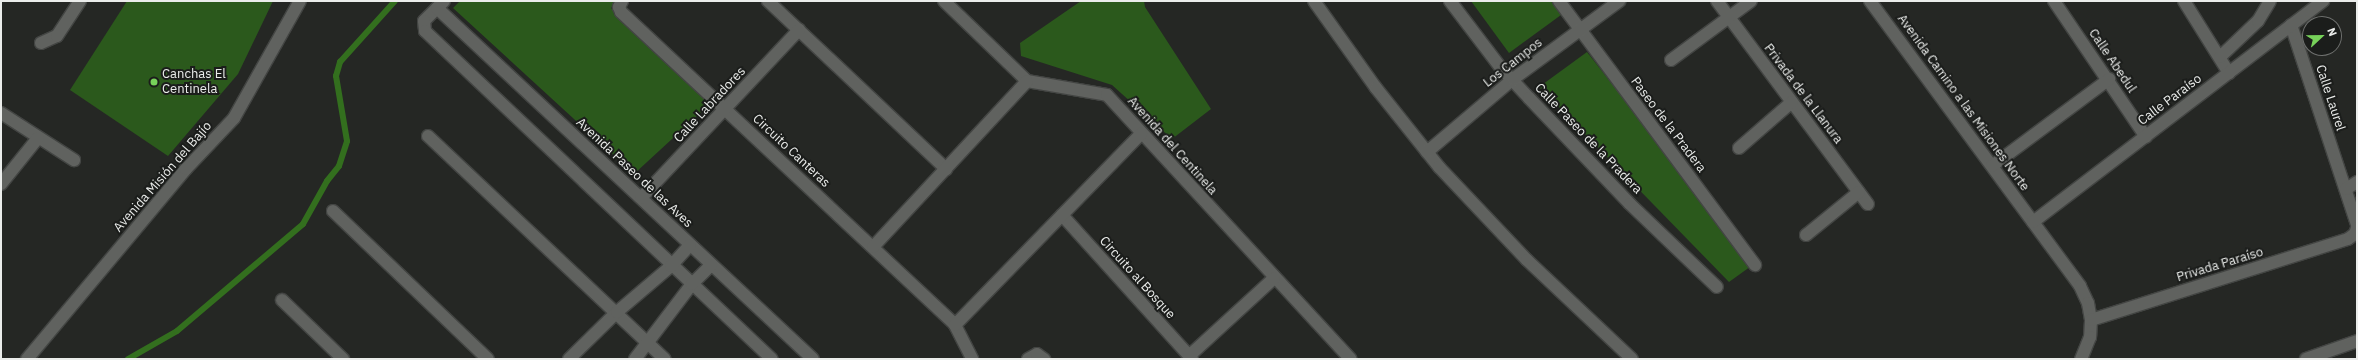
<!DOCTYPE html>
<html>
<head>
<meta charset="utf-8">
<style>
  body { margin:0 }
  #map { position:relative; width:2358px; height:360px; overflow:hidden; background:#252724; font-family:"IBM Plex Sans",sans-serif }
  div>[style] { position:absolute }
  .green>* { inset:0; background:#2b591c }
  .stream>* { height:6px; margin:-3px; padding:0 3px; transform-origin:3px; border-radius:3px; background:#336f1e }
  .roads { filter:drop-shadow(1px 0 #434543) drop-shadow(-1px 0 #434543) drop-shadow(0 1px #434543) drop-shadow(0 -1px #434543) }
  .minor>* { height:12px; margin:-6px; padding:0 6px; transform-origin:6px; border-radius:6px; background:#60625f }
  .dots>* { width:11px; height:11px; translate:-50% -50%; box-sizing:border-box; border:2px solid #1b1d1b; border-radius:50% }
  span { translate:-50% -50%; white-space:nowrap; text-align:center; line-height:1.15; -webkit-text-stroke:4px #1b1d1b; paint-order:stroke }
  .street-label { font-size:13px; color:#ebedeb }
  .poi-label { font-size:13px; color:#ebedeb }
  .left { translate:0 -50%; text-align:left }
  .frame { position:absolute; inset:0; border:2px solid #ebedeb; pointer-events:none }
  .north { position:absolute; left:2302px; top:16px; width:40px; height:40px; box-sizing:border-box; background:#1b1d1b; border:1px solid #6e706e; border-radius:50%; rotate:68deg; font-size:11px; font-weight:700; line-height:16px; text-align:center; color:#ebedeb }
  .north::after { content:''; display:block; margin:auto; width:14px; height:18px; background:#77d25a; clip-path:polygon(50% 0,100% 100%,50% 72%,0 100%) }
</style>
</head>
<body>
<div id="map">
  <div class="green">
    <div style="clip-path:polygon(127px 1px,273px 1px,238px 74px,168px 156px,70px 90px)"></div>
    <div style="clip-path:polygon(460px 1px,616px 1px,611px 8px,710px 104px,634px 174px,453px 8px)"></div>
    <div style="clip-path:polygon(1081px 1px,1144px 1px,1145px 7px,1211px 109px,1172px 139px,1112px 85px,1021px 56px,1020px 43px)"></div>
    <div style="clip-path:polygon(1471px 1px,1551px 1px,1561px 15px,1509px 53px)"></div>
    <div style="clip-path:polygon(1587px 52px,1754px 264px,1729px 282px,1539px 87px)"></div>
  </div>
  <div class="stream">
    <div style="left:128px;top:359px;width:56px;rotate:-29.7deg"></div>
    <div style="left:177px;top:331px;width:165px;rotate:-40.3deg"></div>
    <div style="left:303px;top:224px;width:49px;rotate:-60.8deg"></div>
    <div style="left:327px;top:181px;width:19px;rotate:-51deg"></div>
    <div style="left:339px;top:166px;width:26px;rotate:-72deg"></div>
    <div style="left:347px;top:141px;width:66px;rotate:-99.6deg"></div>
    <div style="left:336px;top:76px;width:15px;rotate:-74deg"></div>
    <div style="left:340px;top:62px;width:82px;rotate:-48deg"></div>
  </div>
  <div class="roads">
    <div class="minor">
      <div style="left:444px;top:1px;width:28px;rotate:135deg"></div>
      <div style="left:424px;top:21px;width:10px;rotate:84deg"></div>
      <div style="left:425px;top:31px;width:477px;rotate:43.4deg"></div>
      <div style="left:622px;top:1px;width:7px;rotate:117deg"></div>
      <div style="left:619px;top:7px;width:5px;rotate:68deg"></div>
      <div style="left:621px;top:12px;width:458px;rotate:43.1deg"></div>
      <div style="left:955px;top:325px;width:38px;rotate:63deg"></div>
      <div style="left:768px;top:1px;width:245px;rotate:43.3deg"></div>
      <div style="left:944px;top:1px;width:115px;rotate:43.9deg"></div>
      <div style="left:1027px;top:81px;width:81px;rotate:9.9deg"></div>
      <div style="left:1107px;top:95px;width:359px;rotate:47.3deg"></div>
      <div style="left:1314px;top:1px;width:107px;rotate:54.5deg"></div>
      <div style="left:1376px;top:88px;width:101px;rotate:51.4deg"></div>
      <div style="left:1439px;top:167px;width:128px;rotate:46.6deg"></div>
      <div style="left:1527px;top:260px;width:144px;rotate:43.3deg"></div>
      <div style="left:1450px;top:1px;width:84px;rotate:52.7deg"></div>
      <div style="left:1501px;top:68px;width:41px;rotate:47deg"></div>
      <div style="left:1529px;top:98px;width:146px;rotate:46.4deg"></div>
      <div style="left:1630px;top:204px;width:120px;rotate:43.7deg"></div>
      <div style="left:1559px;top:1px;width:329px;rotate:53.4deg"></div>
      <div style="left:1717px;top:1px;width:253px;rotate:53.4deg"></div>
      <div style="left:1870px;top:1px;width:354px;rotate:53.6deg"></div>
      <div style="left:2080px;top:286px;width:19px;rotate:65deg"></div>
      <div style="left:2088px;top:303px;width:17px;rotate:80deg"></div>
      <div style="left:2091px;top:320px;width:17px;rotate:93deg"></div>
      <div style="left:2090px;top:337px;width:24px;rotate:112deg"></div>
      <div style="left:2054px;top:1px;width:164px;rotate:55.9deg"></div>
      <div style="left:2184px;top:1px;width:85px;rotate:58deg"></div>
      <div style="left:437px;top:8px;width:514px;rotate:43.03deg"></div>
      <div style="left:2291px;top:25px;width:211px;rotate:71.7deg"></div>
      <div style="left:41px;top:43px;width:17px;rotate:-24deg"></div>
      <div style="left:57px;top:36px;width:42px;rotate:-56.7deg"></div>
      <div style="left:2220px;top:57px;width:52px;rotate:-43.5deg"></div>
      <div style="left:2258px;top:21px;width:23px;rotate:-59deg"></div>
      <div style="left:1671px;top:60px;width:99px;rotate:-36.4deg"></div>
      <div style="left:1px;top:113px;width:87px;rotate:32.8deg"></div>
      <div style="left:428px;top:136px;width:325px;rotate:43.3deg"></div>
      <div style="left:1739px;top:148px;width:70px;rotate:-41deg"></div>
      <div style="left:1427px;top:152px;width:113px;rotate:-40.3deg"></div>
      <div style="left:1513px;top:79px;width:132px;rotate:-36.3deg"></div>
      <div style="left:1992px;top:166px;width:146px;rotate:-36.6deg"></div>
      <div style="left:1px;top:184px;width:59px;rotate:-51.2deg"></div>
      <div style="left:2346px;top:189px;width:13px;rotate:-32deg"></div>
      <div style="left:641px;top:198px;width:231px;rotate:-46.8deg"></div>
      <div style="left:333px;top:211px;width:214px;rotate:43.7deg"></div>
      <div style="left:1062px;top:215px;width:194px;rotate:47.9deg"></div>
      <div style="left:2033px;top:222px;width:365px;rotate:-37.3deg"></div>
      <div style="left:1806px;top:235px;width:68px;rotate:-39.1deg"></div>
      <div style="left:873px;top:247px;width:226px;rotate:-47.1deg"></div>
      <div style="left:282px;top:300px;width:85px;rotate:44deg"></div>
      <div style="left:2091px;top:320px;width:269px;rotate:-17.5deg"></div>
      <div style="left:2348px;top:239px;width:9px;rotate:-36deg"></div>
      <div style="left:2355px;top:234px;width:6px;rotate:-72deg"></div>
      <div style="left:955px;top:325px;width:267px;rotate:-45.8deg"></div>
      <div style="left:1189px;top:356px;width:115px;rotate:-42.5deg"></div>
      <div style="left:27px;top:359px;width:248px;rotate:-50.1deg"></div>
      <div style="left:186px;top:169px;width:70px;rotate:-46.7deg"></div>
      <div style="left:234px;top:118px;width:134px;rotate:-60.6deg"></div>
      <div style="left:569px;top:359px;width:67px;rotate:-44.4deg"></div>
      <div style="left:617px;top:312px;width:71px;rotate:-40.4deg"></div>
      <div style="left:671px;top:266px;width:28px;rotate:-48deg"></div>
      <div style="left:635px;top:359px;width:94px;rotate:-52.8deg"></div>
      <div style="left:692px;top:284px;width:27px;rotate:-45deg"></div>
      <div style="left:1028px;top:359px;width:10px;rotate:-29deg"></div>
      <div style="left:1037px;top:354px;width:9px;rotate:36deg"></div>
      <div style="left:2306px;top:359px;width:54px;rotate:-19.4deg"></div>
    </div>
  </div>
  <div class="dots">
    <div style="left:154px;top:82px;background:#77d25a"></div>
  </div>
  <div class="street-label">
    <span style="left:2112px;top:61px;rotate:56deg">Calle Abedul</span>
    <span style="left:1513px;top:63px;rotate:-38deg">Los Campos</span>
    <span style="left:1803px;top:94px;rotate:53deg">Privada de la Llanura</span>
    <span style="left:2330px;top:98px;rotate:72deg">Calle Laurel</span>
    <span style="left:2170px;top:100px;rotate:-37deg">Calle Paraíso</span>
    <span style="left:1963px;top:103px;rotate:54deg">Avenida Camino a las Misiones Norte</span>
    <span style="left:710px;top:105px;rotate:-47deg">Calle Labradores</span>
    <span style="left:1668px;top:125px;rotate:53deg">Paseo de la Pradera</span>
    <span style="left:1588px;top:139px;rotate:46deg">Calle Paseo de la Pradera</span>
    <span style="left:1172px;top:146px;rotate:48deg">Avenida del Centinela</span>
    <span style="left:791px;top:151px;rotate:43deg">Circuito Canteras</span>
    <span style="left:634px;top:173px;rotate:43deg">Avenida Paseo de las Aves</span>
    <span style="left:163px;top:177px;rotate:-49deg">Avenida Misión del Bajío</span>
    <span style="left:2220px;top:265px;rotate:-17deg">Privada Paraíso</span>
    <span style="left:1137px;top:278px;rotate:48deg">Circuito al Bosque</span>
  </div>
  <div class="poi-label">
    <span class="left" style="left:162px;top:82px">Canchas El<br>Centinela</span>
  </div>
  <div class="frame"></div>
  <div class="north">N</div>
</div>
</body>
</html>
